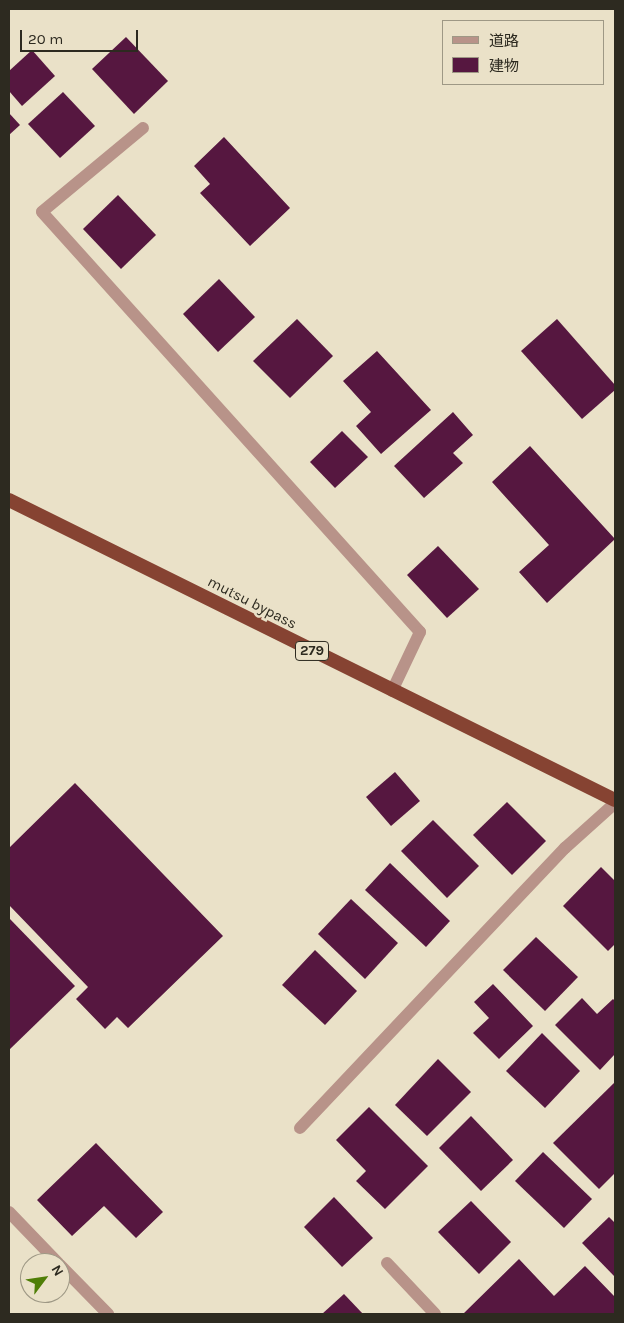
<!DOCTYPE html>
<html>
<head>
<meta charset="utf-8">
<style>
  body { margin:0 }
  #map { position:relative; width:624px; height:1323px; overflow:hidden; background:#eae1c8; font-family:Karla,"Noto Sans JP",sans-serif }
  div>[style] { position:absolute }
  .building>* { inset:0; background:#561740 }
  .minor>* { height:12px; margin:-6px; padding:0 6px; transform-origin:6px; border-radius:6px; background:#b89389 }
  .trunk>* { height:14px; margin:-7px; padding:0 7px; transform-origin:7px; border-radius:7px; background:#864332 }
  span { translate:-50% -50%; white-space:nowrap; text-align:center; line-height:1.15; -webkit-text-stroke:5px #eae1c8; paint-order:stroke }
  .shield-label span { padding:1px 4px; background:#eae1c8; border:1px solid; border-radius:4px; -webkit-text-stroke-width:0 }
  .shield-label { font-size:14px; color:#2d2a20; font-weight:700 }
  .street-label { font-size:15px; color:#2d2a20 }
  .frame { position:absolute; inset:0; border:10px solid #2d2a20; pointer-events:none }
  .legend { position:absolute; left:442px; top:20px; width:162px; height:65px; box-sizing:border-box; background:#eae1c8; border:1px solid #9e9885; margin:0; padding:6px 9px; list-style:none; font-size:15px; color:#2d2a20 }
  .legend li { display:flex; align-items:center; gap:10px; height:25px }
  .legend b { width:25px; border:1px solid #9e9885 }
  .north { position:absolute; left:20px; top:1253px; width:50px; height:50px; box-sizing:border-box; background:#eae1c8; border:1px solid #9e9885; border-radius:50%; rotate:59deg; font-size:14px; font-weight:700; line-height:20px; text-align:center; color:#2d2a20 }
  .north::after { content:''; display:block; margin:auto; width:18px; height:22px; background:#4f7e07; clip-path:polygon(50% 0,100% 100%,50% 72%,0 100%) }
  .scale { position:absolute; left:20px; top:30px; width:118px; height:22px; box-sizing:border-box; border:2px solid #2d2a20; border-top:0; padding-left:6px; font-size:15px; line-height:18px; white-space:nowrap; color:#2d2a20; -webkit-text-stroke:4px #eae1c8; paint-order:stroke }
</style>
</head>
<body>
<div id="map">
  <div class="building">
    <div style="clip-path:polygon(126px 37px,168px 81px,134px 114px,92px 69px)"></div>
    <div style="clip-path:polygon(32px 50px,55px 76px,22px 106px,9px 91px,9px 71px)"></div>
    <div style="clip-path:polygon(63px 92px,95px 126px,60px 158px,28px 124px)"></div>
    <div style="clip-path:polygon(9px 113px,20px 125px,9px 135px)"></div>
    <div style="clip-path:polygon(224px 137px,290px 208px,250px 246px,200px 193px,210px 184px,194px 166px)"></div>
    <div style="clip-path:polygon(118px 195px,156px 235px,121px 269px,83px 229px)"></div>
    <div style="clip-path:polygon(219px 279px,255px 317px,218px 352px,183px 314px)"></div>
    <div style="clip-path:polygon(297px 319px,333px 356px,290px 398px,253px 361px)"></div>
    <div style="clip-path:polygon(557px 319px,615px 385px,615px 390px,582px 419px,521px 351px)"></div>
    <div style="clip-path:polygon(377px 351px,431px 410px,381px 454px,356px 426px,371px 412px,343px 381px)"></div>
    <div style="clip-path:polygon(453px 412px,473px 435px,453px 453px,463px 463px,424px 498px,394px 466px)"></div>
    <div style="clip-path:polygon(342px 431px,368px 457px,335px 488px,310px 462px)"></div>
    <div style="clip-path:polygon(530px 446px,615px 539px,547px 603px,519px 572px,549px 545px,492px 482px)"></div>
    <div style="clip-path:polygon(438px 546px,479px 589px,447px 618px,407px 575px)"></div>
    <div style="clip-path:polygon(395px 772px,420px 801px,391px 826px,366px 797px)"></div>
    <div style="clip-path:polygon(75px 783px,223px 936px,128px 1028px,117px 1017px,105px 1029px,76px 999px,88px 987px,9px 905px,9px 848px)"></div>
    <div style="clip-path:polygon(507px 802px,546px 841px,512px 875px,473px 835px)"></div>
    <div style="clip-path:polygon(433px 820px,479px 866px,447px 898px,401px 851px)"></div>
    <div style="clip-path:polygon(390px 863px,450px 921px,426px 947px,365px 890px)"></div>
    <div style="clip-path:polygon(601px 867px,615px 881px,615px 944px,608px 951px,563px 906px)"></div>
    <div style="clip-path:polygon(351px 899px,398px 943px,365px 979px,318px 934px)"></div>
    <div style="clip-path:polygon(9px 918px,75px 986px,9px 1050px)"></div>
    <div style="clip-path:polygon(536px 937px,578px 977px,545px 1011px,503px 970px)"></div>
    <div style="clip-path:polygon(315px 950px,357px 991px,325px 1025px,282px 985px)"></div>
    <div style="clip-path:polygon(493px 984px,533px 1026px,499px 1059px,473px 1033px,489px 1018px,474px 1002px)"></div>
    <div style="clip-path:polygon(582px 998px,597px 1014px,613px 999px,615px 1001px,615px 1054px,600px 1070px,555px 1025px)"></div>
    <div style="clip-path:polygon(542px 1033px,580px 1071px,545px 1108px,506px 1071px)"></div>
    <div style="clip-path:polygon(438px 1059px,471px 1092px,427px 1136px,395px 1105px)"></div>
    <div style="clip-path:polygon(615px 1082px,615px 1173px,599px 1189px,553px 1143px)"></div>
    <div style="clip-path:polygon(369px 1107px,428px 1166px,385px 1209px,356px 1181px,366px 1171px,336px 1140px)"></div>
    <div style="clip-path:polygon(471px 1116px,513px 1160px,481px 1191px,439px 1148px)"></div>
    <div style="clip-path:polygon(96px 1143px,163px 1212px,136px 1238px,104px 1206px,72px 1236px,37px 1200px)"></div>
    <div style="clip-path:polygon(543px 1152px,592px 1199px,564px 1228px,515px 1181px)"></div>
    <div style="clip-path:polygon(334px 1197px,373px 1238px,342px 1267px,304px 1227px)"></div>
    <div style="clip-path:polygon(471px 1201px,511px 1242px,479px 1274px,438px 1232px)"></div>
    <div style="clip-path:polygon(609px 1217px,615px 1223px,615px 1277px,582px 1243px)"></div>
    <div style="clip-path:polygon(519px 1259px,554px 1296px,585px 1266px,615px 1297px,615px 1314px,463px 1314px)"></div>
    <div style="clip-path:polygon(344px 1294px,363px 1314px,322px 1314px)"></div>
  </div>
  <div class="minor">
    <div style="left:143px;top:128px;width:131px;rotate:140.3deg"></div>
    <div style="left:42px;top:212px;width:565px;rotate:48.01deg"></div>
    <div style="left:420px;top:632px;width:65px;rotate:115.4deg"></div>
    <div style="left:300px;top:1128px;width:386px;rotate:-46.6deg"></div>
    <div style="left:565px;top:848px;width:67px;rotate:-42deg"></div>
    <div style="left:9px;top:1212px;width:71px;rotate:46.1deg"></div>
    <div style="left:387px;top:1263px;width:70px;rotate:46.7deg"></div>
    <div style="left:60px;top:1265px;width:69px;rotate:45.6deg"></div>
  </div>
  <div class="trunk">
    <div style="left:9px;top:500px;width:676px;rotate:26.34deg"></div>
  </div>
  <div class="shield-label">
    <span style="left:312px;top:651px">279</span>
  </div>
  <div class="street-label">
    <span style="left:252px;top:603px;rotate:27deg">mutsu bypass</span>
  </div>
  <div class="frame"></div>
  <ul class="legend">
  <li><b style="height:6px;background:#b89389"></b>道路</li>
  <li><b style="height:14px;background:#561740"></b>建物</li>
  </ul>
  <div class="north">N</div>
  <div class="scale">20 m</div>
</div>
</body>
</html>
